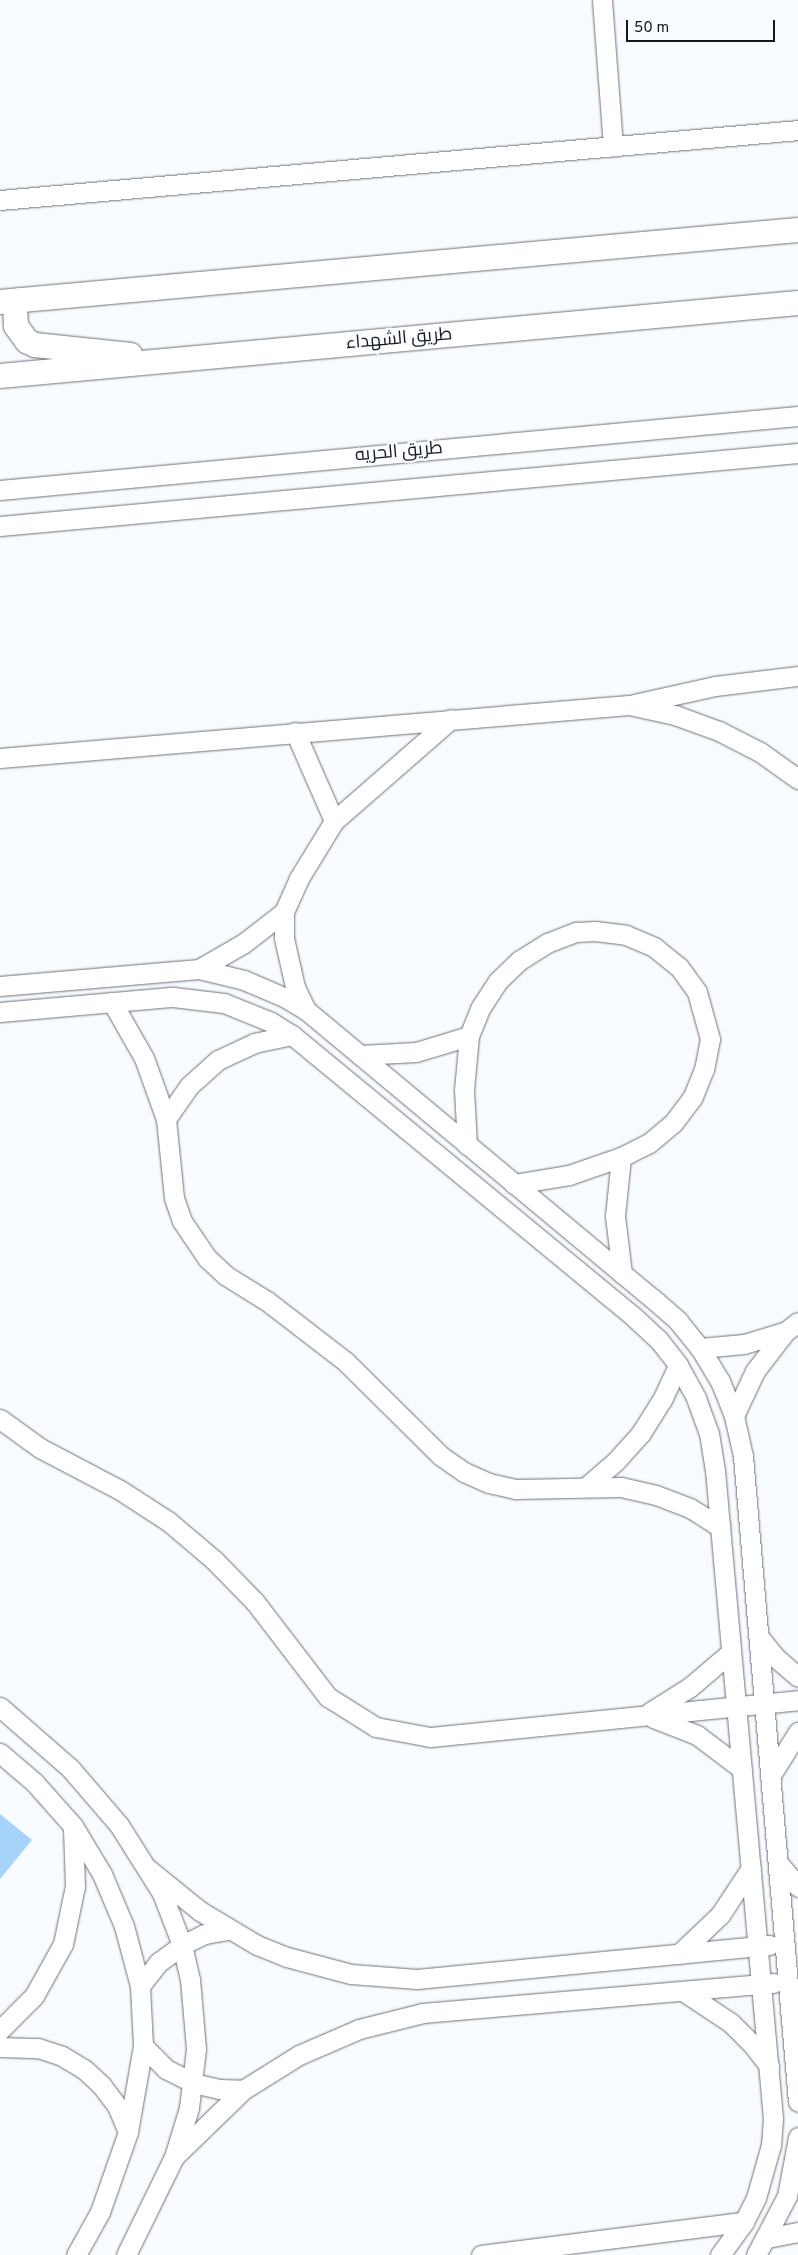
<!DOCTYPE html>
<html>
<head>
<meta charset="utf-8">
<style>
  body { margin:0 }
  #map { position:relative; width:798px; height:2255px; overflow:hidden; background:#f8fbff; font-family:Overpass,Cairo,sans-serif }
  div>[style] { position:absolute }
  .green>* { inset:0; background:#a7d3fb }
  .roads { filter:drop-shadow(0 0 1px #6d7175) drop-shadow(0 0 1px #6d7175) }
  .minor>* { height:19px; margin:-9.5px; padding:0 9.5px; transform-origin:9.5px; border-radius:9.5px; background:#fff }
  .major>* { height:24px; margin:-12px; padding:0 12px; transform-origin:12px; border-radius:12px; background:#fff }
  span { translate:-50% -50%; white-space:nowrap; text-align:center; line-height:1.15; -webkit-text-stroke:4.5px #f8fbff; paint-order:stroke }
  .street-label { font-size:18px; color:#16181a }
  .scale { position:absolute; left:626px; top:20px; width:149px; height:22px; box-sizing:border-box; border:2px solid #16181a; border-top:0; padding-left:6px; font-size:15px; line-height:18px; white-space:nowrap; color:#16181a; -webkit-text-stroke:4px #f8fbff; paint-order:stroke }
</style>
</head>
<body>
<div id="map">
  <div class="green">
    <div style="clip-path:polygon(0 1814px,32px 1840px,0 1879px)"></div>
  </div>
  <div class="roads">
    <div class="minor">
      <div style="left:602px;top:0;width:147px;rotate:85.7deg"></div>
      <div style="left:0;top:200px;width:801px;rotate:-5.01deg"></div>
      <div style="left:0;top:490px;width:801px;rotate:-5.3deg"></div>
      <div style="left:0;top:526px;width:801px;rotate:-5.23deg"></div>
      <div style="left:634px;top:704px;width:83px;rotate:-12.5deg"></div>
      <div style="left:715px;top:686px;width:84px;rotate:-6.9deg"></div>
      <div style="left:295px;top:732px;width:97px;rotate:66.3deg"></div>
      <div style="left:0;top:758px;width:631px;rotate:-4.82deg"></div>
      <div style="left:629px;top:705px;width:47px;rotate:12.3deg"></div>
      <div style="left:675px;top:715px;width:47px;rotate:20deg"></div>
      <div style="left:719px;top:731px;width:46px;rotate:27.1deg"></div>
      <div style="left:760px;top:752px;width:47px;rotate:35.4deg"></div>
      <div style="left:199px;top:969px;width:52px;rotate:-30deg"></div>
      <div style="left:244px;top:943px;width:51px;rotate:-37.8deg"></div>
      <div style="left:0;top:986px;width:200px;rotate:-4.9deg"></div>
      <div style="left:199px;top:969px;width:46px;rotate:13.7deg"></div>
      <div style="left:244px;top:980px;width:46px;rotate:23.2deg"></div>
      <div style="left:286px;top:998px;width:23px;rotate:31deg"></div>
      <div style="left:306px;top:1010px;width:450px;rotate:39.8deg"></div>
      <div style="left:652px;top:1298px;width:35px;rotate:41deg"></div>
      <div style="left:678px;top:1321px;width:35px;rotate:51deg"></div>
      <div style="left:700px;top:1348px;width:39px;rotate:59deg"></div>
      <div style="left:720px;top:1381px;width:38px;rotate:68deg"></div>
      <div style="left:734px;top:1416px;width:41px;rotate:77.3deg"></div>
      <div style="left:743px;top:1456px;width:648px;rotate:85.13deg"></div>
      <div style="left:112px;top:1002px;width:64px;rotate:60.3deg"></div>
      <div style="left:144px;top:1058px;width:65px;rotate:70.2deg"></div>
      <div style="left:166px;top:1119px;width:79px;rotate:84.2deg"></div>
      <div style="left:174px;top:1198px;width:24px;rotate:71deg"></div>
      <div style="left:182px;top:1221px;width:45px;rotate:56deg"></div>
      <div style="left:207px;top:1258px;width:25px;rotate:43deg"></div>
      <div style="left:225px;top:1275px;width:49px;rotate:31.8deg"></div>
      <div style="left:267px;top:1301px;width:98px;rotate:37.6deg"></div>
      <div style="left:345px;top:1361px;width:135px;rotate:44.7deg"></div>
      <div style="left:441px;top:1456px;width:28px;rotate:35deg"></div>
      <div style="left:464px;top:1472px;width:27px;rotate:24deg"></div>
      <div style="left:489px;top:1483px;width:28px;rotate:13deg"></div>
      <div style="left:516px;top:1489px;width:105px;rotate:-1.1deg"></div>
      <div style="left:621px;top:1487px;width:36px;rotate:13deg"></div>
      <div style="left:656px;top:1495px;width:36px;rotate:21deg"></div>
      <div style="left:690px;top:1508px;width:36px;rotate:32deg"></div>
      <div style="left:306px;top:1010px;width:25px;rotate:-116deg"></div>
      <div style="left:295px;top:987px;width:50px;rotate:-102.7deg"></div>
      <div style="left:284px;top:938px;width:26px;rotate:-90deg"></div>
      <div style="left:284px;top:912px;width:35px;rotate:-66deg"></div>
      <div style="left:298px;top:880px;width:69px;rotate:-58.6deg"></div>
      <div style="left:334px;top:821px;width:155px;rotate:-41.1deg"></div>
      <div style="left:0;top:1012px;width:174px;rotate:-5deg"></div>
      <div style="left:173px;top:997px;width:51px;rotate:6.7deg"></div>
      <div style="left:224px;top:1003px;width:51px;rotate:22deg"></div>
      <div style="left:271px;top:1022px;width:25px;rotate:32deg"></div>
      <div style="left:292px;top:1035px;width:443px;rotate:39.5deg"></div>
      <div style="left:634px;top:1317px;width:33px;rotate:43deg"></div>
      <div style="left:658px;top:1339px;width:33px;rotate:52deg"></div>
      <div style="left:678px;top:1365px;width:38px;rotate:61deg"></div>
      <div style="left:696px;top:1398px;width:37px;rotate:70deg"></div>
      <div style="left:709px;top:1433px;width:37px;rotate:81deg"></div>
      <div style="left:715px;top:1470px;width:651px;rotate:84.89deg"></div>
      <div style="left:773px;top:2118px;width:27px;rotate:94deg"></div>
      <div style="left:771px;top:2145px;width:55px;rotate:105.8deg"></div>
      <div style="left:756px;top:2198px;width:27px;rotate:117deg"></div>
      <div style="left:744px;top:2222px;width:41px;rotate:126deg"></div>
      <div style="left:360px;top:1055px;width:56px;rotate:-3.1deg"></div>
      <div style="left:416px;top:1052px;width:55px;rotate:-16.8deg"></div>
      <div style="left:166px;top:1119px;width:40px;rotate:-55.1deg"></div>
      <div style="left:189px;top:1086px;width:39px;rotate:-42deg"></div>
      <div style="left:218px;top:1060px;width:40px;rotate:-25deg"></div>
      <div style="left:254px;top:1043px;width:39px;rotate:-12deg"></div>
      <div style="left:467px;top:1145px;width:55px;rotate:-93.1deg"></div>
      <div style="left:464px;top:1090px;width:54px;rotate:-84.7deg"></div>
      <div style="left:469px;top:1036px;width:31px;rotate:-68deg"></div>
      <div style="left:481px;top:1007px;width:31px;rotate:-57deg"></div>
      <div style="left:498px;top:981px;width:30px;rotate:-44deg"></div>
      <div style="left:520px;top:960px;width:32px;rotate:-32deg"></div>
      <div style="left:547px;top:943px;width:31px;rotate:-21deg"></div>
      <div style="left:576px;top:932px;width:19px;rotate:-3deg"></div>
      <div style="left:595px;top:931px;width:31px;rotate:7deg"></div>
      <div style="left:626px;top:935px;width:30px;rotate:23deg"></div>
      <div style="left:654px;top:947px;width:32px;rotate:39deg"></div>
      <div style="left:679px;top:967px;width:31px;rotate:54deg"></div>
      <div style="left:697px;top:992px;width:49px;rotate:74.5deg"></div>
      <div style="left:710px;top:1039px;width:31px;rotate:101deg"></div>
      <div style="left:704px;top:1069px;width:31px;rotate:112deg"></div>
      <div style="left:692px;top:1098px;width:31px;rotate:127deg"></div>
      <div style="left:673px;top:1123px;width:31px;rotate:140deg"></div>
      <div style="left:649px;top:1143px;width:31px;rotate:153deg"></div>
      <div style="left:621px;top:1157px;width:55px;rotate:160.9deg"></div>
      <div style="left:569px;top:1175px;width:56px;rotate:170.7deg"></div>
      <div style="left:621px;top:1157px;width:59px;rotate:95.8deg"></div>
      <div style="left:615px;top:1216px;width:58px;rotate:83.1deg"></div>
      <div style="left:700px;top:1348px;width:44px;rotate:-5.2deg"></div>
      <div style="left:744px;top:1344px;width:42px;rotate:-16.7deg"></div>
      <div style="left:734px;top:1416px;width:50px;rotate:-65deg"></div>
      <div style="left:755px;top:1371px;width:49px;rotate:-52.4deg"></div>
      <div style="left:785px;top:1332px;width:16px;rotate:-38deg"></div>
      <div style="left:0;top:1419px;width:49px;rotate:35.9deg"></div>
      <div style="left:40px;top:1448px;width:90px;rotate:27.7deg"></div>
      <div style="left:120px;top:1490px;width:57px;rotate:32.9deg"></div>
      <div style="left:168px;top:1521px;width:60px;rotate:40.3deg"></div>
      <div style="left:214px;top:1560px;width:59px;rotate:45.7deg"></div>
      <div style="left:255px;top:1602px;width:120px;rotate:52.5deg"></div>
      <div style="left:328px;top:1697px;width:57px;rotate:32deg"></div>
      <div style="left:376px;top:1727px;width:55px;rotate:10.5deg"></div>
      <div style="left:430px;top:1737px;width:370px;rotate:-5.7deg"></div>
      <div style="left:586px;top:1487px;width:38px;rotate:-41deg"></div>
      <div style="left:615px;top:1462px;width:39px;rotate:-48deg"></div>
      <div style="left:641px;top:1433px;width:39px;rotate:-58deg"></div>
      <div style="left:662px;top:1400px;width:38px;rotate:-65deg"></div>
      <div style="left:759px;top:1637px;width:26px;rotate:51deg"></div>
      <div style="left:775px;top:1657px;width:30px;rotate:41deg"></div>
      <div style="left:0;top:1707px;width:93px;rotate:41.1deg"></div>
      <div style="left:70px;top:1768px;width:75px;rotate:49.3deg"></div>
      <div style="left:119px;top:1825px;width:80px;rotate:57.7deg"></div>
      <div style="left:162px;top:1893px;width:56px;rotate:69deg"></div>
      <div style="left:182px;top:1945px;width:35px;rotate:77deg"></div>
      <div style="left:190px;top:1979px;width:70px;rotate:85.1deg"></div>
      <div style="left:196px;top:2049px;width:59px;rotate:96.8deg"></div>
      <div style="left:189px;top:2108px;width:51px;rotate:107deg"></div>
      <div style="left:174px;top:2157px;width:109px;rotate:116.1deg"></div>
      <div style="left:650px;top:1712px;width:47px;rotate:-32deg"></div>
      <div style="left:690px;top:1687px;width:54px;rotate:-40.5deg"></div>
      <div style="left:653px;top:1718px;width:47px;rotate:21.1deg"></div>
      <div style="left:697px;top:1735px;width:56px;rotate:37.1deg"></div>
      <div style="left:0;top:1753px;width:45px;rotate:40.5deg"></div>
      <div style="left:34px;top:1782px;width:59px;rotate:48.4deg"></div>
      <div style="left:73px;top:1826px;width:56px;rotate:58.9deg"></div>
      <div style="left:102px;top:1874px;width:56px;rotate:67.1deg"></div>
      <div style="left:124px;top:1926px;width:62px;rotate:75.1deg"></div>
      <div style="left:140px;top:1986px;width:60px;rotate:87.1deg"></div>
      <div style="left:143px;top:2046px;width:87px;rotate:99.9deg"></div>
      <div style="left:128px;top:2132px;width:85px;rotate:109.3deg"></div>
      <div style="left:100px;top:2212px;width:49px;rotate:119.2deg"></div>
      <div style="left:771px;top:1775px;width:51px;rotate:-57.9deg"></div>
      <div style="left:779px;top:1864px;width:30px;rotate:50deg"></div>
      <div style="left:148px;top:1869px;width:67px;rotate:38.9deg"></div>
      <div style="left:200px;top:1911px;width:66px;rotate:30.8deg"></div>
      <div style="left:257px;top:1945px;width:32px;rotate:22deg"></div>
      <div style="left:287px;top:1957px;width:66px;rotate:14.9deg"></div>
      <div style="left:351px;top:1974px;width:66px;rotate:4.3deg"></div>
      <div style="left:417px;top:1979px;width:354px;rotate:-5.5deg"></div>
      <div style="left:679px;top:1954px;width:57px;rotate:-43.6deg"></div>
      <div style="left:720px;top:1915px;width:56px;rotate:-56.6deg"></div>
      <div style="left:140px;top:1986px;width:31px;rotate:-52deg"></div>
      <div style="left:159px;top:1962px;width:29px;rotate:-36deg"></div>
      <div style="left:182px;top:1945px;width:25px;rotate:-26deg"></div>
      <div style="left:205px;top:1934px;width:23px;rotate:-10deg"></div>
      <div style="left:683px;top:1991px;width:58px;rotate:33.7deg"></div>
      <div style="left:731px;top:2023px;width:30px;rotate:45deg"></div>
      <div style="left:752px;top:2044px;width:28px;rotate:52deg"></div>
      <div style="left:0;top:2030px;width:48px;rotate:-45deg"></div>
      <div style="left:34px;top:1996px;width:60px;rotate:-60.9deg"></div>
      <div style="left:63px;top:1944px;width:59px;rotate:-78.3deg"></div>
      <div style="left:75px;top:1886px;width:56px;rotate:-92deg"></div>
      <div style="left:143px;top:2046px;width:33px;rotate:45deg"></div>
      <div style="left:166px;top:2069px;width:30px;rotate:27deg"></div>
      <div style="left:193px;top:2083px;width:27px;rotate:13deg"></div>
      <div style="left:219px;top:2089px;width:24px;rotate:2deg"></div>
      <div style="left:0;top:2047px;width:38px;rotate:2deg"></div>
      <div style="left:38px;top:2048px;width:25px;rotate:18deg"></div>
      <div style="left:62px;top:2056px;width:26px;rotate:31deg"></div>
      <div style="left:84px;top:2069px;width:25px;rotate:43deg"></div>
      <div style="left:102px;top:2086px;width:25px;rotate:53deg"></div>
      <div style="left:117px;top:2106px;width:28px;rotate:67deg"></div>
      <div style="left:174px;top:2157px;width:96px;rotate:-44.2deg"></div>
      <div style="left:243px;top:2090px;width:66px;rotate:-32deg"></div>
      <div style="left:299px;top:2055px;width:65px;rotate:-23.4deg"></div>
      <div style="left:359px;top:2029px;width:66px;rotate:-14deg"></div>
      <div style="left:423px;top:2013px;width:352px;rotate:-4.9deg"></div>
      <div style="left:767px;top:2238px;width:32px;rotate:-11deg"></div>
      <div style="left:481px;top:2255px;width:265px;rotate:-7.2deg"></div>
      <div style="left:756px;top:2255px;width:67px;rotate:-62.3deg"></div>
      <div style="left:787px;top:2196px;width:60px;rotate:-79.4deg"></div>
    </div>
    <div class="major">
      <div style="left:20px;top:300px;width:9px;rotate:126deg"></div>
      <div style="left:15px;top:307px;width:19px;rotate:87deg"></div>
      <div style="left:16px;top:326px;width:19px;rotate:54deg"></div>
      <div style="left:27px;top:341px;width:9px;rotate:27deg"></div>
      <div style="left:35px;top:345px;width:96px;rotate:6deg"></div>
      <div style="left:0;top:302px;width:801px;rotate:-5.16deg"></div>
      <div style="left:0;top:376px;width:801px;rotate:-5.23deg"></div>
    </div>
  </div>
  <div class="street-label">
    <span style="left:399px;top:340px;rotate:-5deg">طريق الشهداء</span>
    <span style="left:399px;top:453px;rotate:-5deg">طريق الحريه</span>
  </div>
  <div class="scale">50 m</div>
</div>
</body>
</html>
